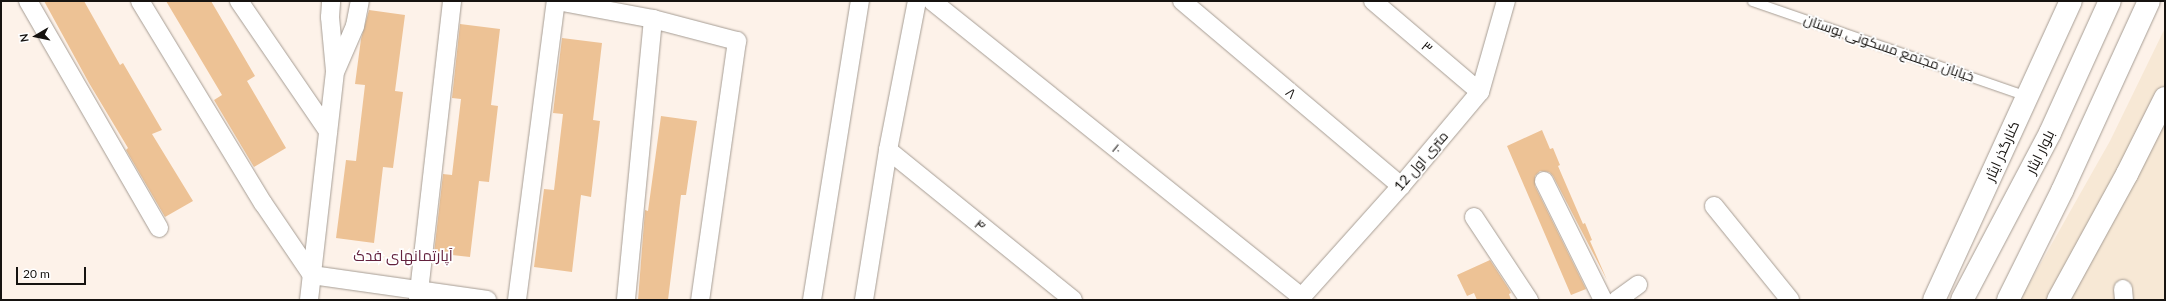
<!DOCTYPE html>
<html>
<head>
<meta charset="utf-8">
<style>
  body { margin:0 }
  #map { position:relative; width:2166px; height:301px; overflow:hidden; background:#fdf2e9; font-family:Lato,Cairo,sans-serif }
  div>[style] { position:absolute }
  .commercial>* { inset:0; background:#f7e8d5 }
  .building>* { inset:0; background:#edc295 }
  .roads { filter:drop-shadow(0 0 1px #a69d94) drop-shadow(0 0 1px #a69d94) }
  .lane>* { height:9px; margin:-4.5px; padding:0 4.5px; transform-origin:4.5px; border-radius:4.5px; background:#fff }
  .street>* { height:18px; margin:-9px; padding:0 9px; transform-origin:9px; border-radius:9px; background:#fff }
  .secondary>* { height:22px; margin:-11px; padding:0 11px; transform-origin:11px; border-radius:11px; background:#fff }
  span { translate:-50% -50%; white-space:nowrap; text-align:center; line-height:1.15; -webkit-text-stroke:3.5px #fff; paint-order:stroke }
  .street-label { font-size:14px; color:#161310 }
  .neighbourhood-label { font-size:15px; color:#63213d }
  .frame { position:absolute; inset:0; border:2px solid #161310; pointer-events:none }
  .north { position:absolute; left:16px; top:16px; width:40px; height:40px; -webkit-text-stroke:3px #fff; paint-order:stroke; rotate:261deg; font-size:11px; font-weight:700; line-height:16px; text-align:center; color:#161310 }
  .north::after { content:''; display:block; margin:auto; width:14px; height:18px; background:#161310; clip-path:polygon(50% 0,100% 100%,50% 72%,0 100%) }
  .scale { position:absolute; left:16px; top:267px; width:70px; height:18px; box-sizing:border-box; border:2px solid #161310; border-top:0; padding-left:5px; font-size:12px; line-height:14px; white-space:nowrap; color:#161310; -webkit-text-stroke:3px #fff; paint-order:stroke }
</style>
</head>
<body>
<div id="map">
  <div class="commercial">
    <div style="clip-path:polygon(2165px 28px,2165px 300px,2020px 300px,2110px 141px)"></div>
  </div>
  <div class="building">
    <div style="clip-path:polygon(44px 1px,84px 1px,120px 65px,123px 63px,162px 130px,152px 134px,193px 201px,165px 217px,126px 150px,128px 148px,89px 83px)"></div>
    <div style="clip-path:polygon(166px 1px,211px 1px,255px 76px,247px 81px,286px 148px,254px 167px,214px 100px,222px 95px)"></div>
    <div style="clip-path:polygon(369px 10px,405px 15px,395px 91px,403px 92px,393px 168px,383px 167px,374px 243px,336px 238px,346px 160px,356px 161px,365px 85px,355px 84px,361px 39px)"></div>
    <div style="clip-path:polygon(460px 24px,500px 29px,491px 105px,498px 106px,489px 182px,479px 181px,470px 257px,434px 253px,443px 174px,452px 175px,461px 99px,452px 98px)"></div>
    <div style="clip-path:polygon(562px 38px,602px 43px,593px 120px,600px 121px,591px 197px,581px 195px,572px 272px,534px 267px,544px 189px,554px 190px,563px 114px,553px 113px)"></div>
    <div style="clip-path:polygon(661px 116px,697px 121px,686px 195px,681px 195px,668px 300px,638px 300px,645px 210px,648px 211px)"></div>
    <div style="clip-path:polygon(1542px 130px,1550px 149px,1553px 148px,1560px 165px,1558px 166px,1583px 224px,1585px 223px,1592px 240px,1590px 241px,1607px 280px,1553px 176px,1549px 172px,1540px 171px,1535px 176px,1535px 186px,1586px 289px,1571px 295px,1507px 146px)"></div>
    <div style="clip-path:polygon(1490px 260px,1509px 289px,1511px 293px,1509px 294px,1511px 300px,1477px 300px,1474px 293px,1467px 296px,1457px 275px)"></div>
  </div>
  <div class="roads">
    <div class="lane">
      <div style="left:1752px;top:1px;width:290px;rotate:19.1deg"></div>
    </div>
    <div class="street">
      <div style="left:28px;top:1px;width:262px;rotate:60deg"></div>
      <div style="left:140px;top:1px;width:237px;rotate:58.7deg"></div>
      <div style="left:263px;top:203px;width:87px;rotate:55.8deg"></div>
      <div style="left:312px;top:275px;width:177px;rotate:8.1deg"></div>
      <div style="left:239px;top:1px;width:158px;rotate:55.6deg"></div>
      <div style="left:557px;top:1px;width:98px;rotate:10.6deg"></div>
      <div style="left:653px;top:19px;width:282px;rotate:95.5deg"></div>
      <div style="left:932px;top:1px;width:473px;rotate:38.7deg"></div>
      <div style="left:1182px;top:1px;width:287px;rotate:40.2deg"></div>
      <div style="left:1373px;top:1px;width:140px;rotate:40.4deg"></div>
      <div style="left:653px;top:19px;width:87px;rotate:14.7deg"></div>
      <div style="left:737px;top:41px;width:262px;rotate:98.1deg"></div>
      <div style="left:336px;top:70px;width:48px;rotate:-66.6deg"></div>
      <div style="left:355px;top:26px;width:25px;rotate:-79deg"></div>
      <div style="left:888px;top:150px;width:238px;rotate:39deg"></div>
      <div style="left:1544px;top:181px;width:133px;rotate:63.6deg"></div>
      <div style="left:1714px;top:206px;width:121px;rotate:51deg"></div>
      <div style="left:1474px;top:217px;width:100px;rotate:56.5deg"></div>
      <div style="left:2123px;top:289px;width:11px;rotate:85deg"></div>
      <div style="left:309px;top:300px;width:230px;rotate:-83.5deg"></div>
      <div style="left:335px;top:71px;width:54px;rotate:-95.3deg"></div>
      <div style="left:330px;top:17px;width:16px;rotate:-86deg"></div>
      <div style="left:418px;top:300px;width:301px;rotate:-83.5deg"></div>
      <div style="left:517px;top:300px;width:302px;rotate:-82.6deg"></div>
      <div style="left:812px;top:300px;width:303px;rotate:-80.9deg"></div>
      <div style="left:864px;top:300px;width:152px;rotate:-80.9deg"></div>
      <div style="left:888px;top:150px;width:152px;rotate:-79deg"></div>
      <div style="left:1299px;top:300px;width:153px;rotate:-48.2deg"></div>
      <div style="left:1401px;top:186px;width:123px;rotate:-50deg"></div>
      <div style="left:1480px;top:92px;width:95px;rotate:-74.1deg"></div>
      <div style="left:1617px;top:300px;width:26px;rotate:-36deg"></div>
    </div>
    <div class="secondary">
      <div style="left:1934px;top:300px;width:329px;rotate:-65.4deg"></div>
      <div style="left:1962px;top:300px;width:189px;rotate:-62.2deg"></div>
      <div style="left:2050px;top:133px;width:145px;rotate:-65.6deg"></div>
      <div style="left:2008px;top:300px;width:122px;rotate:-63.6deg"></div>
      <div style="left:2062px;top:191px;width:209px;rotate:-65.4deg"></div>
      <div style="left:2058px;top:300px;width:144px;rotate:-61.3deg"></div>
      <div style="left:2127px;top:174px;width:85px;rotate:-63.4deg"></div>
    </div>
  </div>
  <div class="street-label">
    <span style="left:1427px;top:47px;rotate:40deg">۳</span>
    <span style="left:1889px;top:48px;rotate:19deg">خیابان مجتمع مسکونی بوستان</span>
    <span style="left:1291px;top:93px;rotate:40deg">۸</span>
    <span style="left:1117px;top:149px;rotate:39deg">۱۰</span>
    <span style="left:2002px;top:151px;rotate:-66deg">کنارگذر ایثار</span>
    <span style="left:2040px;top:152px;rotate:-64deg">بلوار ایثار</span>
    <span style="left:1421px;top:161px;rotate:-49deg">12 متری اول</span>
    <span style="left:980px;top:225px;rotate:39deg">۴</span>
  </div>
  <div class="neighbourhood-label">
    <span style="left:403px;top:256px">آپارتمانهای فدک</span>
  </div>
  <div class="frame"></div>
  <div class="north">N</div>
  <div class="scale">20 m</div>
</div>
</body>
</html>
